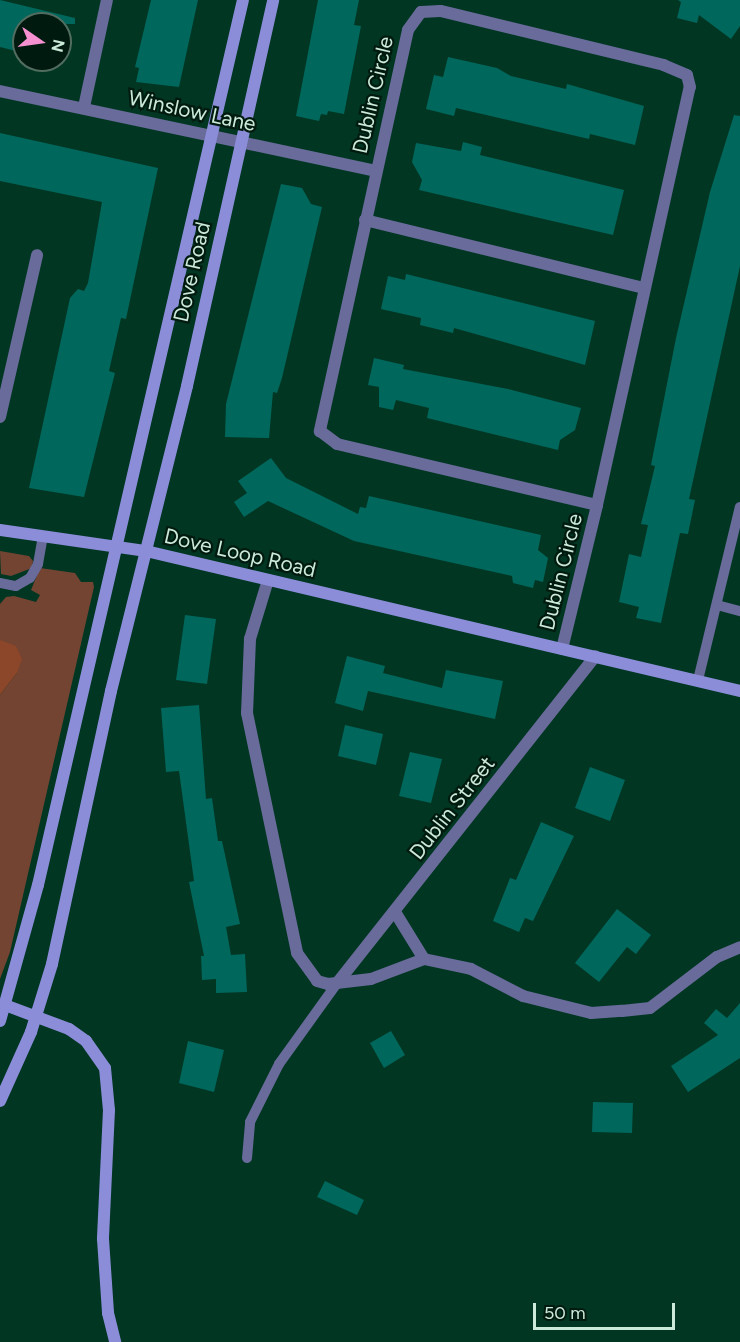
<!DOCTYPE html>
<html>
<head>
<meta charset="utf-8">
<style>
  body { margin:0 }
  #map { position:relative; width:740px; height:1342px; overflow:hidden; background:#003622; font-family:Figtree,sans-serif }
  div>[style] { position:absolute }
  .green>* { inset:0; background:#734431 }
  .forest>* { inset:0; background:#8c4629 }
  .building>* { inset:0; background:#00675c }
  .lane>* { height:10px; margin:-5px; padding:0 5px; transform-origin:5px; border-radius:5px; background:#696b9a }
  .street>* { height:12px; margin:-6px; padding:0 6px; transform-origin:6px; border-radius:6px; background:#696b9a }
  .secondary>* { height:12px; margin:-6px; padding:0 6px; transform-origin:6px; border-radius:6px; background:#8b8dd9 }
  span { translate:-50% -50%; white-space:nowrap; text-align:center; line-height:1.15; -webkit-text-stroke:4.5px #011a0f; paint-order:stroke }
  .street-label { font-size:21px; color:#cbead9 }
  .north { position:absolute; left:12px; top:12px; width:60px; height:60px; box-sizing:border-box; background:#011a0f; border:2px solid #526d60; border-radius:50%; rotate:103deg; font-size:16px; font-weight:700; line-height:24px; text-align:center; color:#cbead9 }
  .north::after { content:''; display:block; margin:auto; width:21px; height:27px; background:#f590d1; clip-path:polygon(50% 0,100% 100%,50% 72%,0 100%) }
  .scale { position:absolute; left:533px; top:1303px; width:142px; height:27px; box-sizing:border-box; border:3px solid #cbead9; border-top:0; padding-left:8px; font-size:18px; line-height:21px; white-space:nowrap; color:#cbead9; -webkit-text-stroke:4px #011a0f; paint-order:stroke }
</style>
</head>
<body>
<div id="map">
  <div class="green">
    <div style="clip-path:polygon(0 551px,29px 556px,33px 561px,32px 568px,11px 576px,1px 574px)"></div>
    <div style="clip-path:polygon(40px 568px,75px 573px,81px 582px,93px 582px,94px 587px,10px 952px,0 979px,0 695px,17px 673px,0 640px,0 604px,6px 597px,14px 596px,36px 602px,40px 595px,31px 590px)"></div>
  </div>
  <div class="forest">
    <div style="clip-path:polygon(0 640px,16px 646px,22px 659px,17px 673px,0 695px)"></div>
  </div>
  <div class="building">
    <div style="clip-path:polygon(0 0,75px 18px,75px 24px,22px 24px,16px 51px,0 47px)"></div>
    <div style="clip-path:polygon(151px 0,198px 0,179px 87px,136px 82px,139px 68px,135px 67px)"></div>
    <div style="clip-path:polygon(318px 0,359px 0,354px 25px,361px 26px,344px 114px,328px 111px,327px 115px,321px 114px,319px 121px,296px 116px)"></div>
    <div style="clip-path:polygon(678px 0,740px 0,740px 26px,731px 39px,699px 15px,697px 23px,677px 18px,681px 2px)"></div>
    <div style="clip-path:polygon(448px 57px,497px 68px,511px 76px,566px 89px,567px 84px,644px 106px,635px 145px,590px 134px,589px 139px,456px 108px,454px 116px,426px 109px,434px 75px,443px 77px)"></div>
    <div style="clip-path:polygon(734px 115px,740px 116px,740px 266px,689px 499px,695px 500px,688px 534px,680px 533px,661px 623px,636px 618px,639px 607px,619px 602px,629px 554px,641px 557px,648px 525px,641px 524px,655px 466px,651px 465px,676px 338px,710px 192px)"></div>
    <div style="clip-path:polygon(0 133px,158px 168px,126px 319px,121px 318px,109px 371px,115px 373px,84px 497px,29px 488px,70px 298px,78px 289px,84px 291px,88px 283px,102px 202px,0 181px)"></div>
    <div style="clip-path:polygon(463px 142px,482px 147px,480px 155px,624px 190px,613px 235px,419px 190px,422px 180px,412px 162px,416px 143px,461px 151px)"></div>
    <div style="clip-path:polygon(281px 184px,302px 188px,311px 204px,322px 207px,282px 378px,277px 393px,273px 392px,269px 438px,225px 437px,226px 404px)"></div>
    <div style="clip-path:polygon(406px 274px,595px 321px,585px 365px,454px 328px,453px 333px,420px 325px,421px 318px,381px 309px,388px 276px,405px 280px)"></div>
    <div style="clip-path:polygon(374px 358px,404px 365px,403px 369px,508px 389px,581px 408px,575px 430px,560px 440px,558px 450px,427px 418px,429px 408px,396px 400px,393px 410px,379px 407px,379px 387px,368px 385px)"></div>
    <div style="clip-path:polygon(271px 458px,286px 478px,358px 514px,360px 507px,366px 508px,369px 496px,541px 535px,538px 550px,548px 558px,543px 582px,535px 580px,533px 588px,513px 583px,512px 576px,354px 541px,268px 501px,244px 517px,234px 502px,247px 493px,238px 481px)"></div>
    <div style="clip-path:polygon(185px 615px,216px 619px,207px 684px,176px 680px)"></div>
    <div style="clip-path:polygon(347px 656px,385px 666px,383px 673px,442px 688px,446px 670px,503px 681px,495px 719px,368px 691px,363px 711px,335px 703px)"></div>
    <div style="clip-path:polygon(199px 705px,206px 799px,212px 798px,218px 841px,222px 841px,240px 924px,226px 927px,231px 955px,245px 954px,247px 992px,216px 993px,216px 979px,202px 980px,201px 956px,204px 956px,189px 882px,194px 881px,179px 771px,166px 772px,161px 708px)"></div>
    <div style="clip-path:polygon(345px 725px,383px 734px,376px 765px,338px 756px)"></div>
    <div style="clip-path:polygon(410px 752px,442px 759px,431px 803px,399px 796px)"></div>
    <div style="clip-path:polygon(590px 767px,625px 780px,610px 821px,575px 808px)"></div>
    <div style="clip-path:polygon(541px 822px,574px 836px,533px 921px,525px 918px,519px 932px,493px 921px,510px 878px,516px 880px)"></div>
    <div style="clip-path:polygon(617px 909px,651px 935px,636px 954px,627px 947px,599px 982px,575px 963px)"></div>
    <div style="clip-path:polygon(740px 1003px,740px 1058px,688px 1092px,671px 1066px,718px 1035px,704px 1023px,716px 1009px,727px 1018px)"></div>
    <div style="clip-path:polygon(391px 1031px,405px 1055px,384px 1068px,370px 1043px)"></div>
    <div style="clip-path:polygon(188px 1041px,224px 1050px,214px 1092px,179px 1083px)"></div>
    <div style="clip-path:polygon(593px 1102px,633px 1103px,632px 1133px,592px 1132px)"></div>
    <div style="clip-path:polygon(325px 1181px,364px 1200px,357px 1215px,317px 1197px)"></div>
  </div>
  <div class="lane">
    <div style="left:0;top:583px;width:16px;rotate:11deg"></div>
    <div style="left:16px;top:586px;width:16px;rotate:-30deg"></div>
    <div style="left:30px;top:578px;width:16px;rotate:-60deg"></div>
    <div style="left:38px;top:564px;width:28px;rotate:-80deg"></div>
    <div style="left:717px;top:605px;width:24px;rotate:15deg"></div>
    <div style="left:698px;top:680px;width:178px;rotate:-76.4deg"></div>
    <div style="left:247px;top:1158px;width:36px;rotate:-85deg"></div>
    <div style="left:250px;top:1122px;width:65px;rotate:-63.4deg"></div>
    <div style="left:279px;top:1064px;width:101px;rotate:-54.3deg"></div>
  </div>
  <div class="street">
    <div style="left:0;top:91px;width:384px;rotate:12deg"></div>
    <div style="left:84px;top:107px;width:109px;rotate:-77.9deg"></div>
    <div style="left:365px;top:220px;width:287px;rotate:13.7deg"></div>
    <div style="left:0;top:417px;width:166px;rotate:-77.1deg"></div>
    <div style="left:268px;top:580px;width:62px;rotate:107deg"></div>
    <div style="left:250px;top:639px;width:74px;rotate:92.3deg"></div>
    <div style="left:247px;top:713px;width:245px;rotate:78.2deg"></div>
    <div style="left:297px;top:953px;width:34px;rotate:54deg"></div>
    <div style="left:317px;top:981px;width:11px;rotate:15deg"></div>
    <div style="left:328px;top:984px;width:43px;rotate:-6.6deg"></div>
    <div style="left:371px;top:979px;width:57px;rotate:-20.7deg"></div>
    <div style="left:424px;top:959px;width:48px;rotate:12deg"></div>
    <div style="left:471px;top:969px;width:59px;rotate:27.4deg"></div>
    <div style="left:523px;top:996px;width:70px;rotate:14deg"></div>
    <div style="left:591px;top:1013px;width:31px;rotate:-4deg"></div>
    <div style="left:622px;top:1011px;width:28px;rotate:-6deg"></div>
    <div style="left:650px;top:1008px;width:84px;rotate:-37.3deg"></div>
    <div style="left:717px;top:957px;width:25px;rotate:-23deg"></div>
    <div style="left:562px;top:649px;width:148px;rotate:-76.3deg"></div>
    <div style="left:597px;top:505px;width:428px;rotate:-77.5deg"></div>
    <div style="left:690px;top:87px;width:12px;rotate:-104deg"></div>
    <div style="left:687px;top:75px;width:25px;rotate:-157deg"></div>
    <div style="left:664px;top:65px;width:230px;rotate:-166.4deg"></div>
    <div style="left:440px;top:11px;width:19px;rotate:177deg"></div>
    <div style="left:421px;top:12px;width:22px;rotate:126deg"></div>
    <div style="left:408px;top:30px;width:411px;rotate:102.4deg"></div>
    <div style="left:320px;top:431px;width:21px;rotate:37deg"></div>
    <div style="left:337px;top:444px;width:267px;rotate:13.2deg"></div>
    <div style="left:395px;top:912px;width:55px;rotate:58.3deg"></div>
    <div style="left:338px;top:982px;width:415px;rotate:-51.7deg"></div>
  </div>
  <div class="secondary">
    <div style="left:0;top:530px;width:148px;rotate:8.2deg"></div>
    <div style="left:146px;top:551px;width:610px;rotate:13.26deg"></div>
    <div style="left:5px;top:1005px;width:68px;rotate:20.6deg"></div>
    <div style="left:69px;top:1029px;width:21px;rotate:35deg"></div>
    <div style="left:86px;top:1041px;width:33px;rotate:55deg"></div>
    <div style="left:105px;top:1068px;width:42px;rotate:84.6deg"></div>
    <div style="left:109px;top:1110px;width:129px;rotate:92.7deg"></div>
    <div style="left:103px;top:1239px;width:74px;rotate:86.1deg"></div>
    <div style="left:108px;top:1313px;width:30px;rotate:76deg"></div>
    <div style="left:0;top:1021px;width:141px;rotate:-74.4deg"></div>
    <div style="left:38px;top:885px;width:908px;rotate:-76.96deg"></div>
    <div style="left:0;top:1101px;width:76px;rotate:-65.8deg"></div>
    <div style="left:31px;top:1032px;width:71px;rotate:-72.8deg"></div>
    <div style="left:52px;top:964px;width:279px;rotate:-77.8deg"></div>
    <div style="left:111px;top:691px;width:314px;rotate:-76deg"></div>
    <div style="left:187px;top:386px;width:395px;rotate:-77.4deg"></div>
  </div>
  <div class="street-label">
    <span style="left:373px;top:95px;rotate:-77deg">Dublin Circle</span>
    <span style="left:192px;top:111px;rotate:12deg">Winslow Lane</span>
    <span style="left:192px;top:272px;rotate:-77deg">Dove Road</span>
    <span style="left:240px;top:553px;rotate:13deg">Dove Loop Road</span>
    <span style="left:561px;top:572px;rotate:-76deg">Dublin Circle</span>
    <span style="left:452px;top:808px;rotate:-52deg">Dublin Street</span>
  </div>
  <div class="north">N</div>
  <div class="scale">50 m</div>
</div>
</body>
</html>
